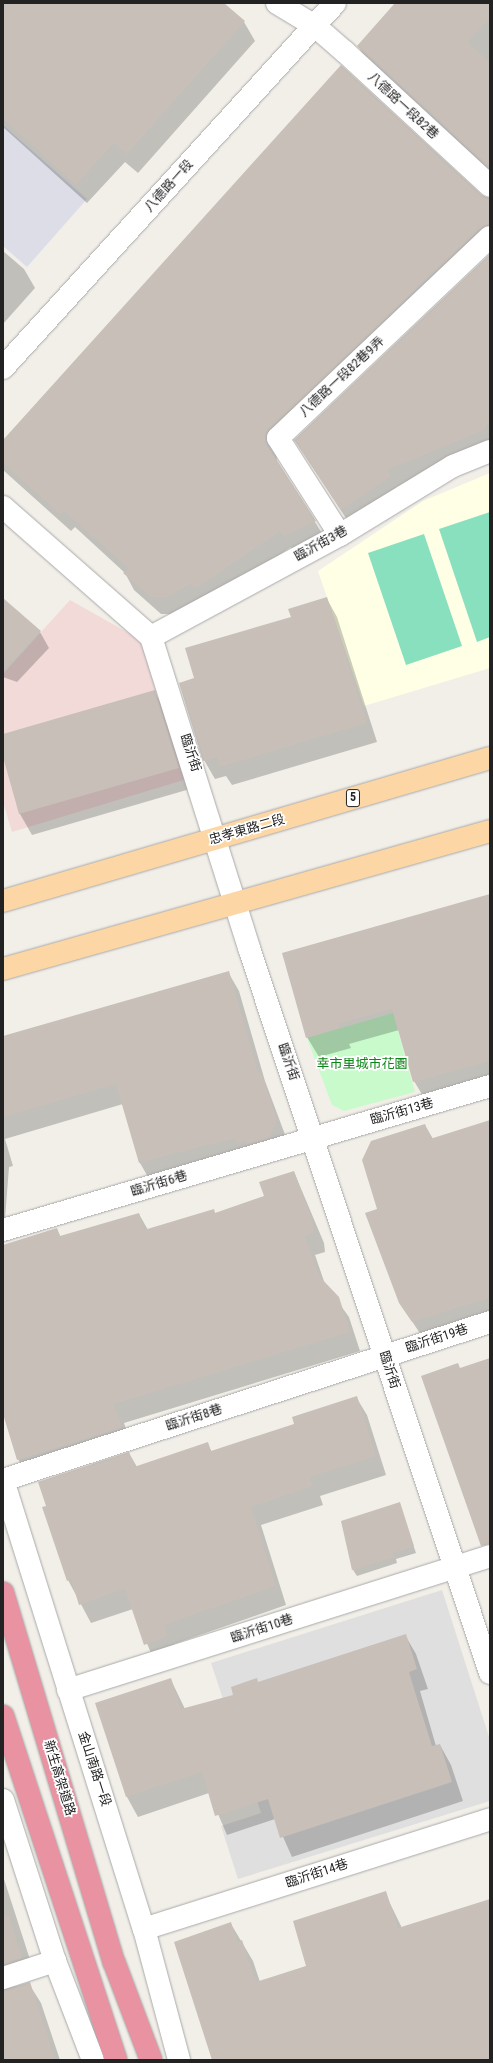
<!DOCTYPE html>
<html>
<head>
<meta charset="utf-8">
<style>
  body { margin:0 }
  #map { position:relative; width:493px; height:2063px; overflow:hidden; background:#f2efe9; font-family:"Roboto Condensed","Noto Sans TC",sans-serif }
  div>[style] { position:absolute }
  .residential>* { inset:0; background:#e0dfdf }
  .commercial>* { inset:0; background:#f2dad9 }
  .education>* { inset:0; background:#ffffe5 }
  .park>* { inset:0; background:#c8facc }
  .pitch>* { inset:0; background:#88e0be }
  .plaza>* { inset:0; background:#dddde8 }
  .shadow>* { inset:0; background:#0003 }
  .building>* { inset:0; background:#c7bfb8 }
  .roads { filter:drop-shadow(0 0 1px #a9a9a9) drop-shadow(0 0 1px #a9a9a9) }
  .minor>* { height:22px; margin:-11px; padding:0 11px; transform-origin:11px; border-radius:11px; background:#fff }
  .major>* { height:22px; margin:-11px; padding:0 11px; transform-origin:11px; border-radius:11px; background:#fcd6a4 }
  .highway>* { height:22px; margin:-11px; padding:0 11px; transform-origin:11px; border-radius:11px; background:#e892a2 }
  span { translate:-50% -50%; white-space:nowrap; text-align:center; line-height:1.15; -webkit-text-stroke:3.5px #fff; paint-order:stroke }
  .shield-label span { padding:1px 3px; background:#fff; border:1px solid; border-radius:3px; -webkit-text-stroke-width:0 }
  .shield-label { font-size:12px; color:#222; font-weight:700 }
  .street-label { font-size:13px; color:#222 }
  .park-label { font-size:13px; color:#0c8416 }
  .frame { position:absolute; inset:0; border:4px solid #222; pointer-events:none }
</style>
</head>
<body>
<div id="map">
  <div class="residential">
    <div style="clip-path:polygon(442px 1590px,490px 1740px,490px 1801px,238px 1879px,221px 1826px,261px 1813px,211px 1663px)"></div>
  </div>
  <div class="commercial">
    <div style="clip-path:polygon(70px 600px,150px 645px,190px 778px,12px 832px,3px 802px,3px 674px)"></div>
  </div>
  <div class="education">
    <div style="clip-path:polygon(490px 473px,490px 668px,364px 706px,318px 571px,423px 501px)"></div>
  </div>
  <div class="park">
    <div style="clip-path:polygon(393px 1013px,415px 1092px,344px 1111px,332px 1105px,307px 1038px)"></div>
  </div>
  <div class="pitch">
    <div style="clip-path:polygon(490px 512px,490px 637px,477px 642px,439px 529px)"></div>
    <div style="clip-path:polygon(424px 534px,462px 646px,406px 665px,368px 553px)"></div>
  </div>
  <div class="plaza">
    <div style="clip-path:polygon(3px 125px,87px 199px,27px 267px,3px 246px)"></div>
  </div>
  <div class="shadow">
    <div style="clip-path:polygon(3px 3px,223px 3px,244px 22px,255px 41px,138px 173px,125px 162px,87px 203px,3px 127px)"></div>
    <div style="clip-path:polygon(398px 3px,490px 3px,490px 176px,368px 64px,359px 47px)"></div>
    <div style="clip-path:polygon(481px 196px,490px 198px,490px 248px,276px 451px,277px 461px,325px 538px,294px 553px,291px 547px,205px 605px,178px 614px,161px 614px,134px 590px,125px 573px,75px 527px,71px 531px,3px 470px,3px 441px)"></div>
    <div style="clip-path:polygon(3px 251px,24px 269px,35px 288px,3px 324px)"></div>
    <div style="clip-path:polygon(490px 256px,490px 449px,396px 487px,400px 494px,351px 526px,295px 440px)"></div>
    <div style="clip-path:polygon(3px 599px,40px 632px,49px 648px,17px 682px,3px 677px)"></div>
    <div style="clip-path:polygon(327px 599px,337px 617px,377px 742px,232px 785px,226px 776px,215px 779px,204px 760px,195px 679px)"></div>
    <div style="clip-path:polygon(154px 691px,166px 712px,190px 789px,32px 835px,20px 814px,3px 753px,3px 735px)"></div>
    <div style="clip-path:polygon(490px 895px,490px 1083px,426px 1101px,414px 1081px,399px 1030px,349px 1044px,351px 1048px,319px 1057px,307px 1037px)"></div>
    <div style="clip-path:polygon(228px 972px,239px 991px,265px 1081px,287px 1140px,151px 1182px,140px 1163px,123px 1104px,5px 1139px,13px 1166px,9px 1167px,3px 1245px,3px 1038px)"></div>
    <div style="clip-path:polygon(490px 1121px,490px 1322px,425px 1341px,400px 1303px,379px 1210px,425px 1125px,433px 1139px)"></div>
    <div style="clip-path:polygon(294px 1172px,324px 1243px,325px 1252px,315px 1255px,325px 1284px,349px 1317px,360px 1351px,124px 1423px,132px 1447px,29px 1478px,18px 1459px,3px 1411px,3px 1246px,56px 1229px,61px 1237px,139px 1214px,148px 1230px,213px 1210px,216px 1214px,265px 1196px)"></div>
    <div style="clip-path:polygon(356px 1397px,367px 1415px,386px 1475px,320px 1496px,323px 1505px,261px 1525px,286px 1605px,174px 1644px,178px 1655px,155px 1663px,133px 1609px,91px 1623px,68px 1580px,47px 1506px,129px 1453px,137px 1467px,207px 1444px,212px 1452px,296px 1425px)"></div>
    <div style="clip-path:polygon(399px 1503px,416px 1553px,396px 1559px,397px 1563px,357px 1576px,353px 1570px)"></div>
    <div style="clip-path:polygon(405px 1635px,416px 1654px,428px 1689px,420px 1691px,436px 1746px,440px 1745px,451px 1765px,463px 1801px,292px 1857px,275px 1819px,227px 1835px,209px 1793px,138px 1817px,127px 1797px,97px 1704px,171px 1680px,185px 1709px,234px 1696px,256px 1679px,258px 1683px)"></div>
    <div style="clip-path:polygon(3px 1876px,35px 1975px,12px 1987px,29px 1984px,41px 2003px,60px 2060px,3px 2060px)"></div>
    <div style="clip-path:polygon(385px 1893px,402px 1928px,490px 1900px,490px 2060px,213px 2060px,231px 1924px,253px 1961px,260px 1982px,307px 1966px)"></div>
  </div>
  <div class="building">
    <div style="clip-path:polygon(3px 3px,224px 3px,245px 21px,127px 154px,114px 143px,76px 185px,3px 119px)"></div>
    <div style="clip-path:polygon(395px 3px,490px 3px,490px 18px,467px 42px,490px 62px,490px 169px,357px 46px)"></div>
    <div style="clip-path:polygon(341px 65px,482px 195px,490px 198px,490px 225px,481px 228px,266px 433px,267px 445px,316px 521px,284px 536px,280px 531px,195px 589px,191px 583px,168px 597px,151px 597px,123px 573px,129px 569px,64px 511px,61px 515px,3px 463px,3px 440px)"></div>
    <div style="clip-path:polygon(490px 254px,490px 420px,484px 430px,387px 470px,391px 476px,341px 510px,294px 440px)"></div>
    <div style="clip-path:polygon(327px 597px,367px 723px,220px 767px,217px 757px,203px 761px,179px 683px,194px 678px,185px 648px,291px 617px,288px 609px)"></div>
    <div style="clip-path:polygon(3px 598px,41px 631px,3px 671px)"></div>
    <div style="clip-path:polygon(155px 690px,179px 768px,19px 814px,3px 757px,3px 734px)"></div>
    <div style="clip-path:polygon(490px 894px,490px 1061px,413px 1082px,392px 1009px,338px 1024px,340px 1028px,306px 1038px,282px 953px)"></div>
    <div style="clip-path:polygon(229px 971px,258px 1073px,261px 1072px,277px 1120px,268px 1139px,247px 1145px,246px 1141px,236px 1144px,235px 1139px,207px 1145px,139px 1163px,116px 1084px,3px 1117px,3px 1036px)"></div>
    <div style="clip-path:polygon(490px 1120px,490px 1298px,412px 1322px,399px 1303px,365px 1213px,377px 1209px,362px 1160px,371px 1141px,425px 1124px,430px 1139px)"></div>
    <div style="clip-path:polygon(294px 1171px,313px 1223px,314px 1233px,305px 1236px,319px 1276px,339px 1297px,350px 1332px,114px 1404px,122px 1428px,17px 1460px,3px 1414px,3px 1245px,57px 1228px,60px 1236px,139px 1213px,144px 1230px,214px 1209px,215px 1213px,264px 1196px,259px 1182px)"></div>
    <div style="clip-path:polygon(490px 1358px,490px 1544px,481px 1546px,421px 1376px,458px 1363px,460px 1368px)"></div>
    <div style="clip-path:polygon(357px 1396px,376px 1456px,310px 1477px,313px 1486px,251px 1507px,276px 1586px,164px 1625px,168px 1636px,144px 1645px,125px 1589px,79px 1605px,71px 1579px,67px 1581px,42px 1507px,46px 1506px,38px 1482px,129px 1452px,134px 1467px,208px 1442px,211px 1451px,294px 1424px,292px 1417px)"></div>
    <div style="clip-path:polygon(400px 1502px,414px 1546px,393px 1553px,395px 1557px,352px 1570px,341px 1521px)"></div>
    <div style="clip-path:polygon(406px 1634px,417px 1669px,409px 1672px,415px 1692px,432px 1746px,440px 1744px,452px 1782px,280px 1838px,268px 1799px,215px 1816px,202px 1772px,126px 1797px,95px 1703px,171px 1678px,181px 1709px,233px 1695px,231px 1687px,257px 1678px,258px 1682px)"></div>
    <div style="clip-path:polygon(386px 1891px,398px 1928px,490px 1899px,490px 2060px,212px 2060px,174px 1942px,231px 1922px,237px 1942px,242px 1940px,256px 1982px,306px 1966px,293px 1921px)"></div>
    <div style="clip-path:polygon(9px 1916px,22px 1959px,3px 1965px,3px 1917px)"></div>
    <div style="clip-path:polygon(30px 1982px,55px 2060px,3px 2060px,3px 1990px)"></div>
  </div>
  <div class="roads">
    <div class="minor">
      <div style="left:277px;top:3px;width:44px;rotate:31.2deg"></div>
      <div style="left:315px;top:26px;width:40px;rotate:41deg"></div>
      <div style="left:345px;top:52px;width:197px;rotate:42.7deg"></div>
      <div style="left:3px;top:368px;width:493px;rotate:-47.7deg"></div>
      <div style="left:3px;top:507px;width:197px;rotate:41.3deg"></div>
      <div style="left:151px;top:637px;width:326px;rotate:72.5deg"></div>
      <div style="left:249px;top:948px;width:764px;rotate:71.61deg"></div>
      <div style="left:340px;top:535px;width:115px;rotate:-122.6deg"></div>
      <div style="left:278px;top:438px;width:292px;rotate:-43.5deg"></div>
      <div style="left:151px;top:637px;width:215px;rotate:-28.4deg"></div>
      <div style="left:340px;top:535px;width:132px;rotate:-31.4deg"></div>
      <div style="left:453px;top:466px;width:40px;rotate:-22deg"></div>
      <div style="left:3px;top:1230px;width:508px;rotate:-16.47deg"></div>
      <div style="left:3px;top:1480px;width:471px;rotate:72.6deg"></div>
      <div style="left:144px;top:1929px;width:136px;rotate:75deg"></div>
      <div style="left:3px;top:1480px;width:512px;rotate:-17.97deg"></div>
      <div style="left:68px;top:1690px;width:443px;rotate:-17.6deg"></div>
      <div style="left:3px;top:1800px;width:169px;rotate:72.1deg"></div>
      <div style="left:55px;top:1961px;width:106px;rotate:69deg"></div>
      <div style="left:144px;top:1929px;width:363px;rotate:-17.6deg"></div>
      <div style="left:3px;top:1978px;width:55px;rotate:-18.1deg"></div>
    </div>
    <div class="major">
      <div style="left:3px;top:901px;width:508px;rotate:-16.36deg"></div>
      <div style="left:3px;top:969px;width:506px;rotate:-15.82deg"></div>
    </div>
    <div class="highway">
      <div style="left:3px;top:1593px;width:385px;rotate:73.3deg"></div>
      <div style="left:114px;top:1962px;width:105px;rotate:69.3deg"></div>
      <div style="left:3px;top:1716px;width:362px;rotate:71.8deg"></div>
    </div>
  </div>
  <div class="shield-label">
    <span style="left:353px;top:798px">5</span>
  </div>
  <div class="street-label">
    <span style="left:403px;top:106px;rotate:43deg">八德路一段82巷</span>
    <span style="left:169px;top:186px;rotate:-48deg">八德路一段</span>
    <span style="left:342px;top:377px;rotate:-43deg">八德路一段82巷9弄</span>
    <span style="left:321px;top:544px;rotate:-29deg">臨沂街3巷</span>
    <span style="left:190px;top:753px;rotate:72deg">臨沂街</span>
    <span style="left:247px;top:830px;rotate:-16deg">忠孝東路二段</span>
    <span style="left:288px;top:1062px;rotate:71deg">臨沂街</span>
    <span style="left:402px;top:1112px;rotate:-16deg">臨沂街13巷</span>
    <span style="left:159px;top:1184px;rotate:-17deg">臨沂街6巷</span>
    <span style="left:437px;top:1339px;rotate:-18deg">臨沂街19巷</span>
    <span style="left:389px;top:1370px;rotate:72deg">臨沂街</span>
    <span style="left:194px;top:1418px;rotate:-18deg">臨沂街8巷</span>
    <span style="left:262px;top:1629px;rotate:-18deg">臨沂街10巷</span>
    <span style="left:94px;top:1769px;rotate:72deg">金山南路一段</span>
    <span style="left:59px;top:1778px;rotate:73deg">新生高架道路</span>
    <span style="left:317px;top:1874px;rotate:-18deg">臨沂街14巷</span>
  </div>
  <div class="park-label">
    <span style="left:362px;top:1064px">幸市里城市花園</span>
  </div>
  <div class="frame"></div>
</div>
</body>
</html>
